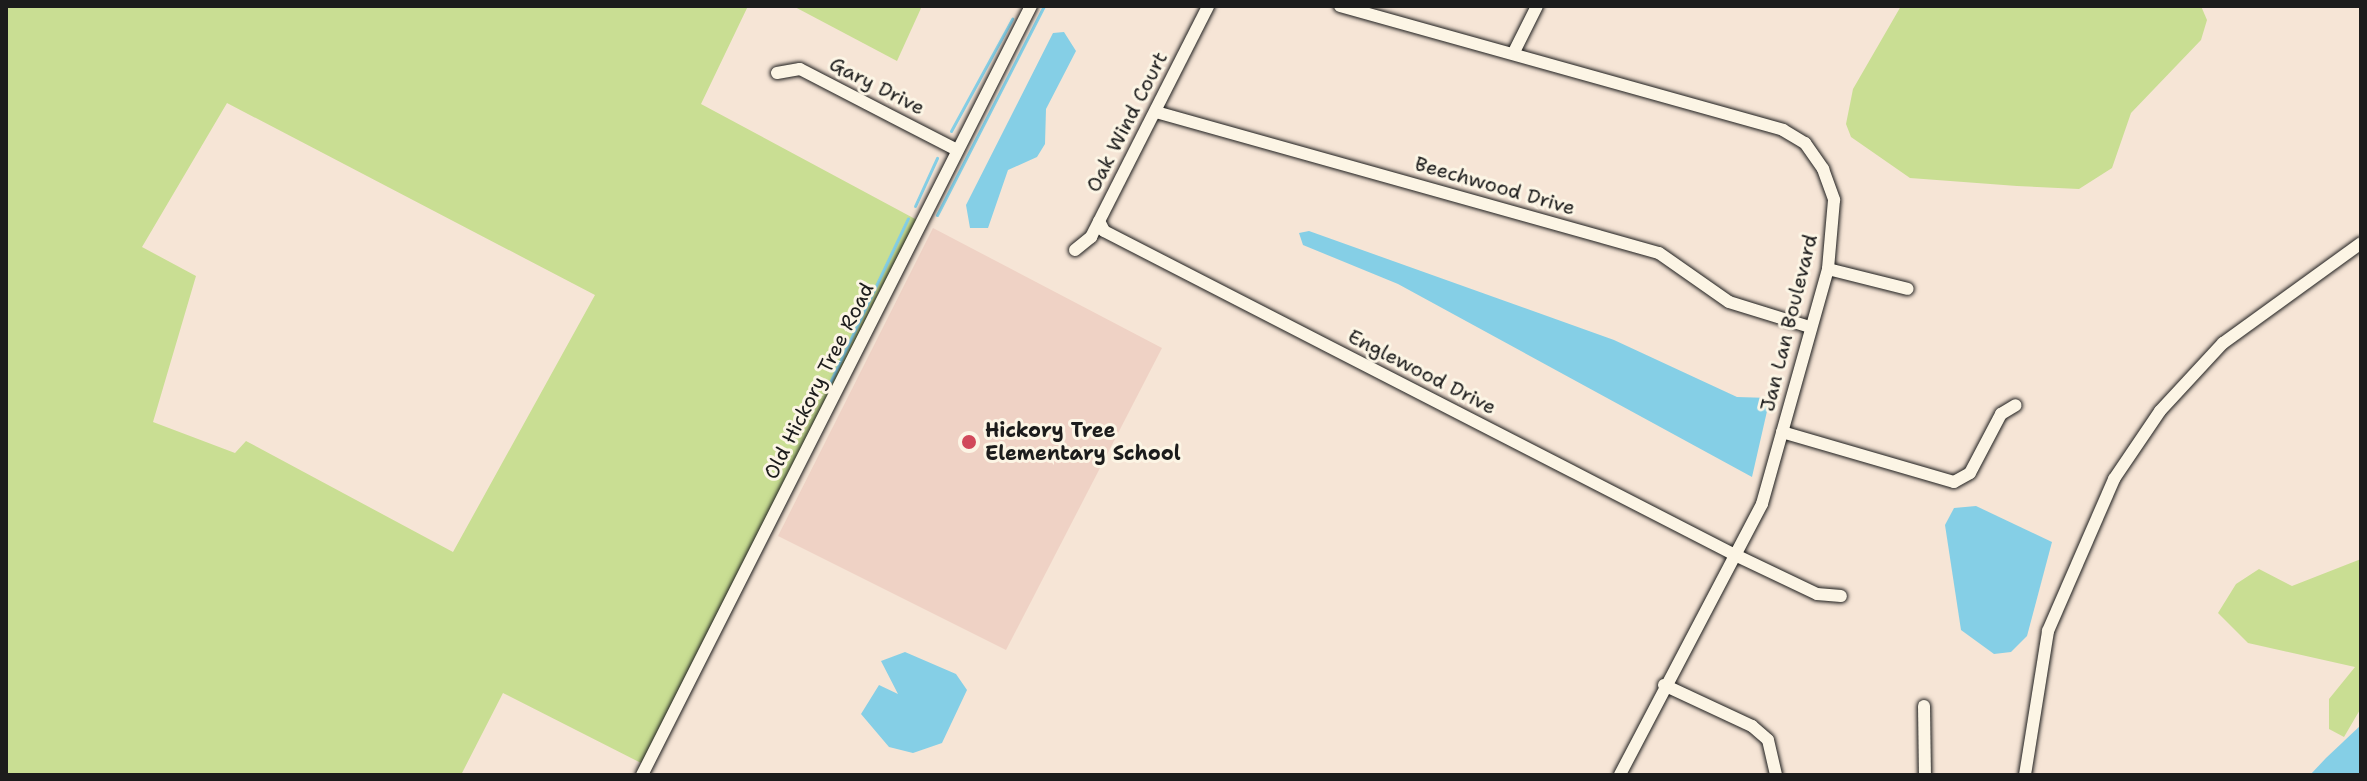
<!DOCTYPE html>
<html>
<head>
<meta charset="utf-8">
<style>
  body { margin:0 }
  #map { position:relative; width:2367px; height:781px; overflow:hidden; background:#f6e5d6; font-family:"Shantell Sans",sans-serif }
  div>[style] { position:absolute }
  .built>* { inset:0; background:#efd2c5 }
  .green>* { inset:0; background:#c9de93 }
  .water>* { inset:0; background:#85cfe6 }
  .stream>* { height:3px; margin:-1.5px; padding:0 1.5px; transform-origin:1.5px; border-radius:1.5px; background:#85cfe6 }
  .roads { filter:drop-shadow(0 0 2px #1c1c1c) drop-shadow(0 0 2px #1c1c1c) }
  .minor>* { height:12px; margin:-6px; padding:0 6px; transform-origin:6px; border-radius:6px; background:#fcf5e5 }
  .dots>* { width:22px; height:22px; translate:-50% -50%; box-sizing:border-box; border:4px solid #fcf5e5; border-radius:50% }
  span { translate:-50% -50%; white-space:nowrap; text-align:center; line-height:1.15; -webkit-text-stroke:6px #fcf5e5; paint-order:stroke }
  .street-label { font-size:20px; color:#1c1c1c }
  .poi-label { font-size:20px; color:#1c1c1c; font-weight:700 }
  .left { translate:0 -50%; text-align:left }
  .frame { position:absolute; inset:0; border:8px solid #1c1c1c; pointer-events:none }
</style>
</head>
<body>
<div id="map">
  <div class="built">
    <div style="clip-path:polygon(933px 228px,1162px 348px,1006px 650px,778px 536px)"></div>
  </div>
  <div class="green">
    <div style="clip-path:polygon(evenodd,6px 6px,748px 6px,701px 104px,917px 220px,643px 764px,503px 693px,461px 775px,6px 775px,6px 6px,227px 103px,595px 295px,453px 552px,246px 441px,235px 453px,153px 422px,196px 276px,142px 247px,227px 103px)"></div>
    <div style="clip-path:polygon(793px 6px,922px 6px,897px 61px)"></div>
    <div style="clip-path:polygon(1901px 6px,2201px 6px,2207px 20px,2201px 40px,2131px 113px,2112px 168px,2079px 189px,2017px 186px,1910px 178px,1851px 137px,1846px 124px,1853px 89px)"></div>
    <div style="clip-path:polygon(2361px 559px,2361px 708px,2344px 737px,2329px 729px,2329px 699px,2355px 667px,2248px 643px,2218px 613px,2236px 584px,2259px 569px,2292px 586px)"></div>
  </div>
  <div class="water">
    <div style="clip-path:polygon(1064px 32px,1076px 51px,1046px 109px,1045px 144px,1037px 157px,1008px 170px,988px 228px,970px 228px,966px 205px,1053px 33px)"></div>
    <div style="clip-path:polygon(1309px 231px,1614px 340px,1737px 397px,1770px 398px,1752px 477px,1398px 284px,1303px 245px,1299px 233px)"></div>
    <div style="clip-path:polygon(1976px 506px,2052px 542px,2027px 636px,2011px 652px,1994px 654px,1961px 630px,1945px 525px,1954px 508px)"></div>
    <div style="clip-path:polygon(905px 652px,956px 674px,967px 690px,942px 743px,913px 753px,889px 747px,861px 714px,879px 685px,898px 694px,881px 661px)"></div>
    <div style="clip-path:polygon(2361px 725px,2361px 775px,2310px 775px,2326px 758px)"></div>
  </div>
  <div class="stream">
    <div style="left:951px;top:131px;width:128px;rotate:-61.4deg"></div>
    <div style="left:915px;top:206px;width:53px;rotate:-65.4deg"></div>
    <div style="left:937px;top:215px;width:235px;rotate:-62.9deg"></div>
    <div style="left:826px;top:391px;width:191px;rotate:-64.6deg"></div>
  </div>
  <div class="roads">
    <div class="minor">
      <div style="left:1340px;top:6px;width:460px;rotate:15.6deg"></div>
      <div style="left:1783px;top:130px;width:26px;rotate:31deg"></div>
      <div style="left:1805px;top:143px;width:32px;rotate:55deg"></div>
      <div style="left:1823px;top:169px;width:33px;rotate:70deg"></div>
      <div style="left:1834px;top:200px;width:69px;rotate:95deg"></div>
      <div style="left:1828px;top:269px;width:244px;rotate:105.7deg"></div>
      <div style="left:1762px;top:504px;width:306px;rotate:117.7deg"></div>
      <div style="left:1514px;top:52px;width:51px;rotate:-63.4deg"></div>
      <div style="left:777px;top:73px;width:23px;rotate:-10deg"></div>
      <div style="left:800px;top:69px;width:177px;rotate:27.3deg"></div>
      <div style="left:1156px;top:112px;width:522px;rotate:15.66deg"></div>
      <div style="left:1659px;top:253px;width:85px;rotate:35deg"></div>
      <div style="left:1729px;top:302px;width:85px;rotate:17.2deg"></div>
      <div style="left:1099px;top:221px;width:11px;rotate:63deg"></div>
      <div style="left:1104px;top:231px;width:705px;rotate:27.18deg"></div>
      <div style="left:1731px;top:553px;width:95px;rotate:25.5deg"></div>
      <div style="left:1817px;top:594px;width:24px;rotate:5deg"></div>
      <div style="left:1075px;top:250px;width:21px;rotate:-39deg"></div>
      <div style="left:1091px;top:237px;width:259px;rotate:-63.1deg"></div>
      <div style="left:1828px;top:269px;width:82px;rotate:14deg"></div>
      <div style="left:1782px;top:432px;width:179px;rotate:16.2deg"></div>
      <div style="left:1954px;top:482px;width:18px;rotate:-29deg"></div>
      <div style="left:1970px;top:473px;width:67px;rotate:-62.3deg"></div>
      <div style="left:2001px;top:414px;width:17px;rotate:-31deg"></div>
      <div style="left:1664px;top:685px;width:97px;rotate:25deg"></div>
      <div style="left:1752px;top:726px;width:21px;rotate:41deg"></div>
      <div style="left:1768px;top:740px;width:36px;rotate:77deg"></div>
      <div style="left:1924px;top:706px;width:69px;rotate:89.2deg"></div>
      <div style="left:642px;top:775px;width:862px;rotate:-63.17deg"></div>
      <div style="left:2025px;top:775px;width:146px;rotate:-80.9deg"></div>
      <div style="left:2048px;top:631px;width:166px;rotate:-66.5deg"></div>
      <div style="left:2114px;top:479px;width:82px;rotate:-55.9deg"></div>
      <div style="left:2160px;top:411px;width:93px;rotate:-47.2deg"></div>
      <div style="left:2223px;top:343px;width:170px;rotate:-35.9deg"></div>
    </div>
  </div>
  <div class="dots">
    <div style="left:969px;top:442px;background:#d1495b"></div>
  </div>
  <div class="street-label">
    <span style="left:877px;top:86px;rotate:27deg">Gary Drive</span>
    <span style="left:1127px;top:122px;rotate:-63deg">Oak Wind Court</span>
    <span style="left:1495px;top:186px;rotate:16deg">Beechwood Drive</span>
    <span style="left:1789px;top:323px;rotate:-76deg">Jan Lan Boulevard</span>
    <span style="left:1422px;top:372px;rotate:27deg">Englewood Drive</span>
    <span style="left:819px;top:381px;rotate:-63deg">Old Hickory Tree Road</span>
  </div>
  <div class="poi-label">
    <span class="left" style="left:985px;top:442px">Hickory Tree<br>Elementary School</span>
  </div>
  <div class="frame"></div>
</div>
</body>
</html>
